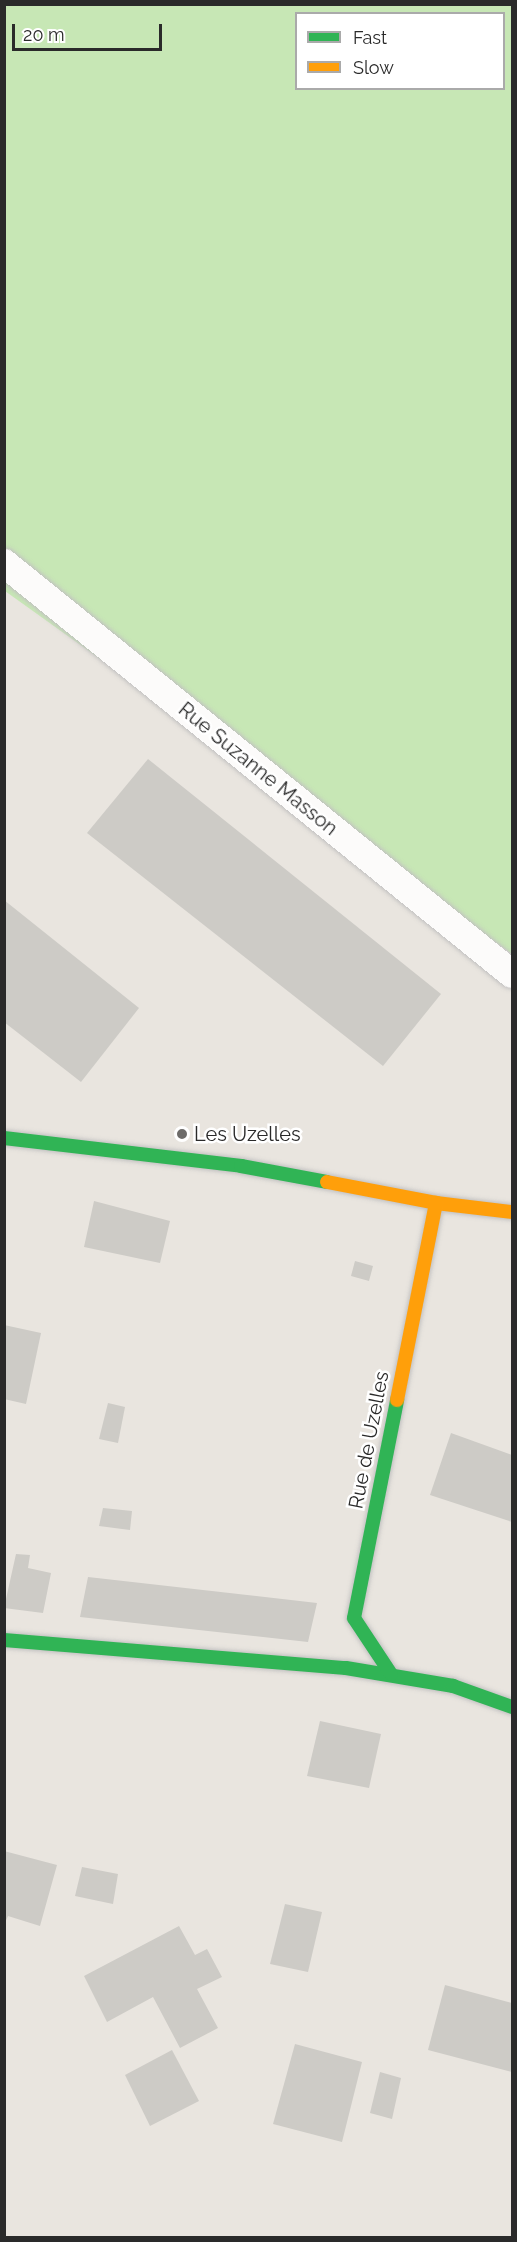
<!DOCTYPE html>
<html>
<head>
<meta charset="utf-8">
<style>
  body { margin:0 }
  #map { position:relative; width:517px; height:2242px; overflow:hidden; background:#e9e5df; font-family:Raleway,sans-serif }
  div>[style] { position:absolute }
  .green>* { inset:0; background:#c7e7b5 }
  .building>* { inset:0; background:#cdcbc6 }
  .roads { filter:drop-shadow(0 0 2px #c2c1c1) drop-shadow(0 0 2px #c2c1c1) }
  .lane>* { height:28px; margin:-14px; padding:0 14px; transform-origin:14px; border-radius:14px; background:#fcfbfa }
  .fast>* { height:14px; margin:-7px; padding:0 7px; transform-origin:7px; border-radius:7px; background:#30b455 }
  .slow>* { height:14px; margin:-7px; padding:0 7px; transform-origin:7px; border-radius:7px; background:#ff9f0a }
  .dots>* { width:16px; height:16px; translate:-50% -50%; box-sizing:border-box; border:3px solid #fff; border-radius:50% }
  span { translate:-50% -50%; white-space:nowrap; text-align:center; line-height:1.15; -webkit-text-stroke:5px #fff; paint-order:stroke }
  .street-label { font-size:20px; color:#2a2a2a }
  .poi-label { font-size:20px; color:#2a2a2a }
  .left { translate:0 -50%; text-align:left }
  .frame { position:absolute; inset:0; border:6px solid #2a2a2a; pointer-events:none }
  .legend { position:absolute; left:295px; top:12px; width:210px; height:78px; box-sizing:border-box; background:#fff; border:2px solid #aaa; margin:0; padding:8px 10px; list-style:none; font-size:18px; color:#2a2a2a }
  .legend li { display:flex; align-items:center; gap:12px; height:30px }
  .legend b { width:30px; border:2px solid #aaa }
  .scale { position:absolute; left:12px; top:24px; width:150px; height:27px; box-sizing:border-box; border:3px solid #2a2a2a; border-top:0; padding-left:8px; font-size:18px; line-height:21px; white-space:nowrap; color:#2a2a2a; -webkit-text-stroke:4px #fff; paint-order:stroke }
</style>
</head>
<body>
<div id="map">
  <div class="green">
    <div style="clip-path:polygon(evenodd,5px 5px,512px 5px,512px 954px,5px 591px,5px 5px,296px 14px,504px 14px,504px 88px,296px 88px,296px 14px)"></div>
  </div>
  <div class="building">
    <div style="clip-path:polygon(148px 759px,441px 994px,383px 1066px,87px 833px)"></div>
    <div style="clip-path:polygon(4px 900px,139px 1008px,81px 1082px,4px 1022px)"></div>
    <div style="clip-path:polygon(94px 1201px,170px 1221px,160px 1263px,84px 1247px)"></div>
    <div style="clip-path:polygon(355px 1261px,373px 1266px,369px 1281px,351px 1276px)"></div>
    <div style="clip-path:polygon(4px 1325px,41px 1333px,26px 1404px,4px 1399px)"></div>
    <div style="clip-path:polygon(108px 1403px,125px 1407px,118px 1443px,99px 1439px)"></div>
    <div style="clip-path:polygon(451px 1433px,512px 1455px,512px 1522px,430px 1495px)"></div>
    <div style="clip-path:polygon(103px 1508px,132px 1511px,130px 1530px,99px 1526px)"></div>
    <div style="clip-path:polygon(16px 1554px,30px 1555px,28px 1568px,51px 1573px,43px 1613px,4px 1608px)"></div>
    <div style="clip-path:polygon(88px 1577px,317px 1603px,308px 1642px,80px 1617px)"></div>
    <div style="clip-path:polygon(320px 1721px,381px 1734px,369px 1788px,307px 1776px)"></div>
    <div style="clip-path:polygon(4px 1851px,57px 1865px,40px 1926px,8px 1916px,4px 1925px)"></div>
    <div style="clip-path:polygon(82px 1867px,118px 1874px,113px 1904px,75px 1896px)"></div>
    <div style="clip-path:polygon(285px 1904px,322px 1912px,308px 1972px,270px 1964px)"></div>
    <div style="clip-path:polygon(179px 1926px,195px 1955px,207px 1949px,222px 1977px,197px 1989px,218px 2028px,180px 2048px,153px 1997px,107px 2022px,84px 1976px)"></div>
    <div style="clip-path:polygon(445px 1985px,512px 2003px,512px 2072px,428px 2050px)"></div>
    <div style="clip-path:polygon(295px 2044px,362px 2062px,342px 2142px,273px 2124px)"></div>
    <div style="clip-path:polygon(172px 2050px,199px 2101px,150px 2126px,125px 2075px)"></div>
    <div style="clip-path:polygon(380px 2072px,401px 2078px,392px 2119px,370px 2113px)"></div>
  </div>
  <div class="roads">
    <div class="lane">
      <div style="left:4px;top:563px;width:653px;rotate:38.97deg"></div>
    </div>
    <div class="fast">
      <div style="left:4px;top:1138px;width:239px;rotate:6.7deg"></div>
      <div style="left:241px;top:1166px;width:87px;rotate:10.5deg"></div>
      <div style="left:4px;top:1640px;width:343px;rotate:4.7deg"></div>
      <div style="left:346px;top:1668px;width:109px;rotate:9.5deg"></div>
      <div style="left:453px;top:1686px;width:63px;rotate:19.6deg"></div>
      <div style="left:391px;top:1674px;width:67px;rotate:-123.5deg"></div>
      <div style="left:354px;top:1618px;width:222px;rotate:-78.8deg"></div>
    </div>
    <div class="slow">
      <div style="left:327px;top:1182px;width:111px;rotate:10.9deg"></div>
      <div style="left:436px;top:1203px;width:77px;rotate:6.8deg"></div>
      <div style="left:397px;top:1400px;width:201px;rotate:-78.8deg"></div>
    </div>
  </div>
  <div class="dots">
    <div style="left:182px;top:1134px;background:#6d6b69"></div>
  </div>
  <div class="street-label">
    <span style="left:258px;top:769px;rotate:39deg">Rue Suzanne Masson</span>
    <span style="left:369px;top:1440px;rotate:-79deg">Rue de Uzelles</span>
  </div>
  <div class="poi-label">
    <span class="left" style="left:194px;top:1134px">Les Uzelles</span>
  </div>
  <div class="frame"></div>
  <ul class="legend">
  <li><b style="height:8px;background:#30b455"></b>Fast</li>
  <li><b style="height:8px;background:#ff9f0a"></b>Slow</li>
  </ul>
  <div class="scale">20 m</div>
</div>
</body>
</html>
